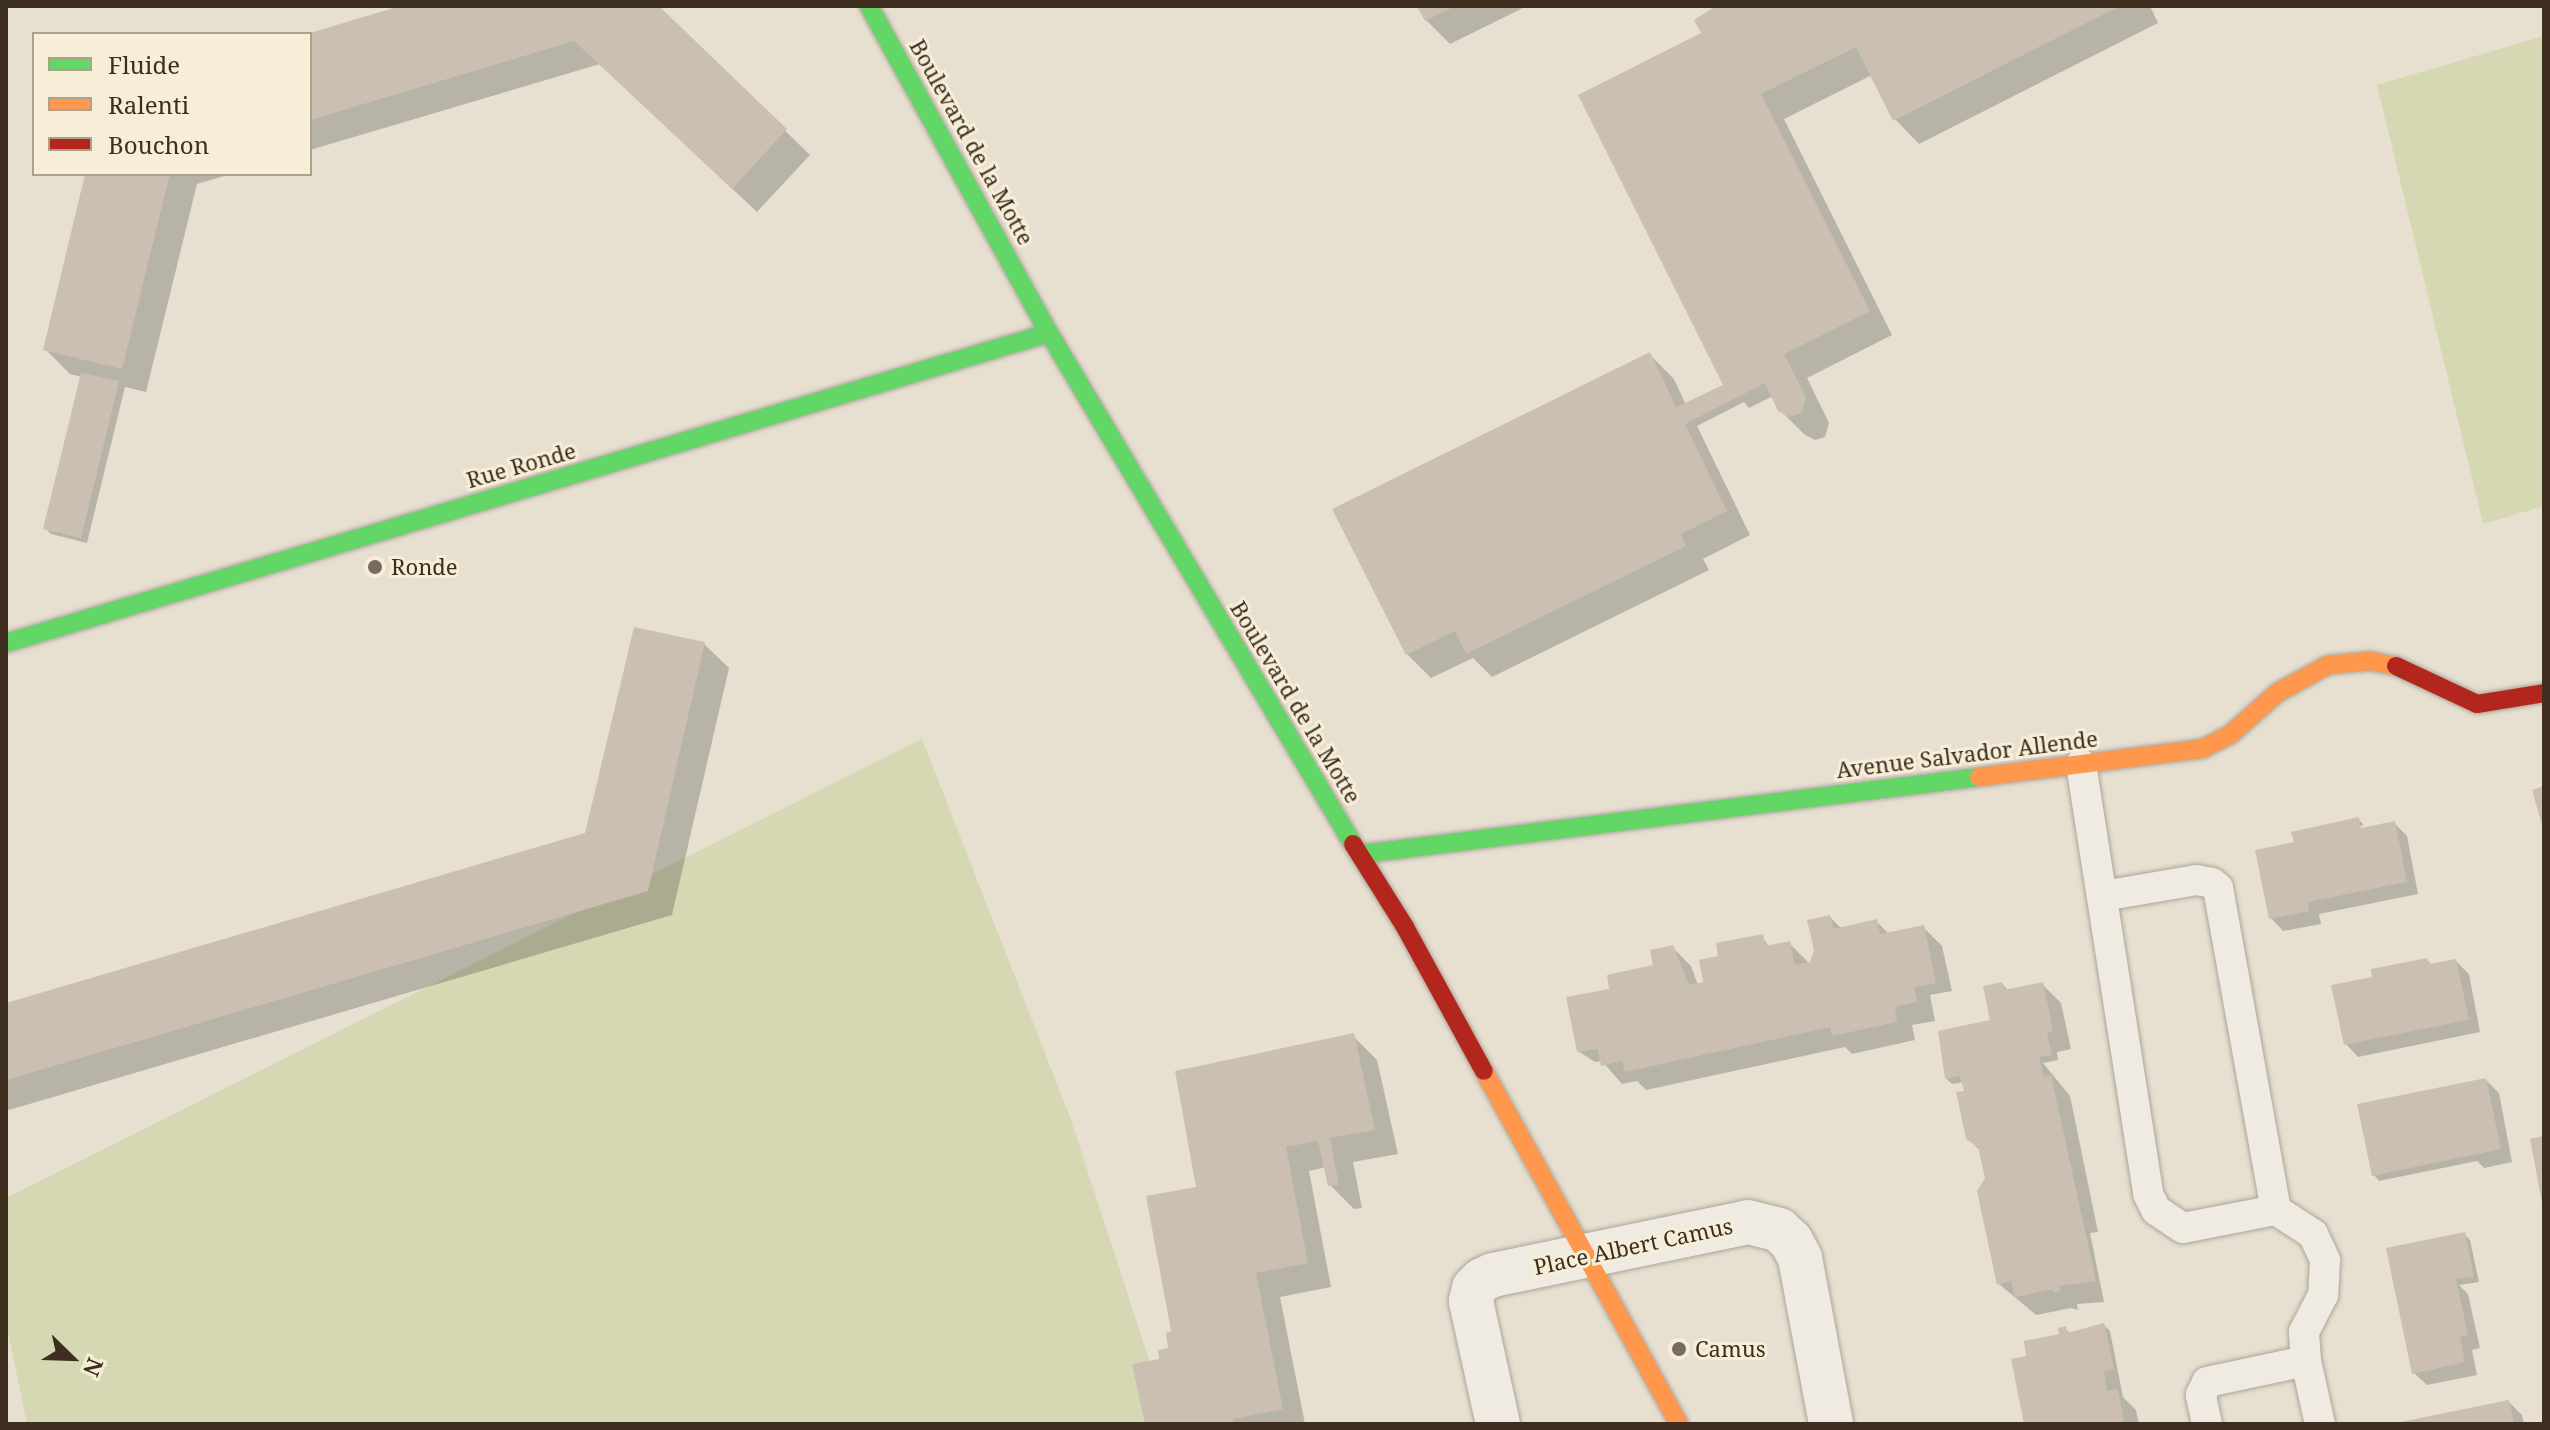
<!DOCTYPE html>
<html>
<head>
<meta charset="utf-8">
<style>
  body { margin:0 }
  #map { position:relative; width:2550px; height:1430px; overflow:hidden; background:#e7e0d1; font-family:"Noto Serif",serif }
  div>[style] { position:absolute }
  .green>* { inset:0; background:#d6d7b3 }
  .shadow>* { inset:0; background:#0003 }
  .building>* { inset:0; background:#cbbfb2 }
  .roads { filter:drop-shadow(0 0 2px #ada599) drop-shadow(0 0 2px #ada599) }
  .lane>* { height:30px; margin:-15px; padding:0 15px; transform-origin:15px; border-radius:15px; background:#efebe3 }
  .street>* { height:44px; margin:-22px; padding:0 22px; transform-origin:22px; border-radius:22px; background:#efebe3 }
  .fast>* { height:18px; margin:-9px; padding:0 9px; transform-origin:9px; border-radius:9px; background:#63d668 }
  .slow>* { height:18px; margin:-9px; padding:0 9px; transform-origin:9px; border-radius:9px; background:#ff974d }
  .jam>* { height:18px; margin:-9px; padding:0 9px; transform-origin:9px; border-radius:9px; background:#b3261e }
  .dots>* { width:22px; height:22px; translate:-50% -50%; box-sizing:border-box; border:4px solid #f7eed8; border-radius:50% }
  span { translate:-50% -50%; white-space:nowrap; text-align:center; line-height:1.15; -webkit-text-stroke:6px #f7eed8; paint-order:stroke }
  .street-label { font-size:22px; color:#3d2e20 }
  .poi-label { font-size:22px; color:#3d2e20 }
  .left { translate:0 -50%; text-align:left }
  .frame { position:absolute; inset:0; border:8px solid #3d2e20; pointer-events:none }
  .legend { position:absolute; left:32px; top:32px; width:280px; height:144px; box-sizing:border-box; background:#f7eed8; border:2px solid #ada18e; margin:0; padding:10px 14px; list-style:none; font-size:24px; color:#3d2e20 }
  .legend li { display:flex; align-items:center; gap:16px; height:40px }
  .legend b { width:40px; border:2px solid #ada18e }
  .north { position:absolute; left:32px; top:1318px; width:80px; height:80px; -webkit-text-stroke:6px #f7eed8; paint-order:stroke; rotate:113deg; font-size:22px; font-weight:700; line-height:32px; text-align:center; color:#3d2e20 }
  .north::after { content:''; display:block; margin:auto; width:28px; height:36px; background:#3d2e20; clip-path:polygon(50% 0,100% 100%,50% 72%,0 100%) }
</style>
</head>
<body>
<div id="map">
  <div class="green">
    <div style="clip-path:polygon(2544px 36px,2544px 506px,2483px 524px,2377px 85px)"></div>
    <div style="clip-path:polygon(922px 739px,1070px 1117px,1170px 1424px,27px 1424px,6px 1322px,6px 1198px)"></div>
  </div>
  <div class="shadow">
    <div style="clip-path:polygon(407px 6px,657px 6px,810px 155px,757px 212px,600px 64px,310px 150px,310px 35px)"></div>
    <div style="clip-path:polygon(1419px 6px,1527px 6px,1450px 44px,1426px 20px)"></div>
    <div style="clip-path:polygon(1718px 6px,2150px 6px,2158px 23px,1919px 144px,1895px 119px,1872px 75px,1784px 119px,1892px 335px,1807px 378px,1829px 423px,1825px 437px,1815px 440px,1805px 435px,1780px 410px,1773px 396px,1749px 408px,1744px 402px,1697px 426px,1750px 535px,1703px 559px,1709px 570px,1492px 677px,1473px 658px,1431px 678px,1407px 654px,1650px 355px,1674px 379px,1686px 405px,1726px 385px,1704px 33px)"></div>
    <div style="clip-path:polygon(87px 174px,231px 174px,197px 184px,146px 392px,125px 387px,87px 543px,51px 534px,45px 528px,82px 377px,70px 374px,46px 350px)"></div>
    <div style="clip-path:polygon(704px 644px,729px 668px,672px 915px,9px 1110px,6px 1107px,6px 1005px,587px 834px)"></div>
    <div style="clip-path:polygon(2358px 819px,2364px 825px,2351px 828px,2354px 831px,2394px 823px,2407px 836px,2418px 894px,2319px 914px,2321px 924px,2283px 931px,2271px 918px,2297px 843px)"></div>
    <div style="clip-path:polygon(1830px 917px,1842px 929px,1877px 922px,1889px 934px,1923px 927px,1942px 946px,1952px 991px,1930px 995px,1935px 1021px,1912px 1025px,1915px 1040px,1852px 1054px,1845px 1047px,1646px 1090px,1637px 1081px,1622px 1084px,1602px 1061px,1595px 1062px,1578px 1051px,1611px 991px,1656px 966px,1672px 947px,1691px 966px,1698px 985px,1706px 983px,1722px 957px,1762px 936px,1769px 947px,1789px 943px,1808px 962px,1809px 969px)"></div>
    <div style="clip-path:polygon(2427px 960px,2432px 966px,2456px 961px,2469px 974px,2480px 1032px,2358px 1057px,2346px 1044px,2374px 978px)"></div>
    <div style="clip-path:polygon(2002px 984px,2009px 991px,2042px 984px,2061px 1003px,2071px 1049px,2057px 1052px,2058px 1060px,2043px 1063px,2070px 1096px,2098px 1232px,2090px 1233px,2104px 1302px,2077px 1304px,2078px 1310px,2071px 1308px,2036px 1315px,1999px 1284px,1987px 1179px,1981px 1152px,1968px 1138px,1964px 1082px,1952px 1084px,1946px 1078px,1993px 1022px)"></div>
    <div style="clip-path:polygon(1353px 1036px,1377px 1060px,1398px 1154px,1353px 1162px,1362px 1208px,1354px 1209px,1330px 1185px,1326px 1167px,1309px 1171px,1331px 1287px,1280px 1297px,1305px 1424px,1147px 1424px,1162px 1360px,1171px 1350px,1198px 1189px)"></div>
    <div style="clip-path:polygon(2486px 1080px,2499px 1093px,2512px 1162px,2484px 1168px,2477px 1161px,2379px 1181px,2374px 1175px)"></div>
    <div style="clip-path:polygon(2464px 1234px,2470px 1240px,2479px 1282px,2459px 1285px,2468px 1294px,2480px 1348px,2472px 1350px,2477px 1375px,2427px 1385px,2414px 1373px)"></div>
    <div style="clip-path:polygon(2104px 1325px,2110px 1331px,2123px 1397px,2136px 1410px,2139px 1424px,2026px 1424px,2029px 1357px,2061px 1336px,2065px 1329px,2071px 1334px)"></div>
    <div style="clip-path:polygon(2509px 1402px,2522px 1415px,2524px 1424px,2398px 1424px)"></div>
  </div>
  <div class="building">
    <div style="clip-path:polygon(400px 6px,659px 6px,787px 129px,732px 189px,574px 41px,310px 120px,310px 33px)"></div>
    <div style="clip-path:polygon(1417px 6px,1455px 6px,1425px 21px)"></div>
    <div style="clip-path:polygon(1716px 6px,2120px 6px,1893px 121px,1856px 47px,1761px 94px,1870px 311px,1784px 354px,1806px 397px,1802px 413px,1789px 417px,1778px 411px,1765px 383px,1685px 424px,1727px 511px,1681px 534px,1686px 546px,1466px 654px,1455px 631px,1406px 655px,1332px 509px,1650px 352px,1676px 407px,1723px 385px,1578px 95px,1701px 33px,1694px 20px)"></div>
    <div style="clip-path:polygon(85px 174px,170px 174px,122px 369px,43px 350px)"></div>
    <div style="clip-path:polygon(81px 373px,119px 381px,81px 538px,43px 529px)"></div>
    <div style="clip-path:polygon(634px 627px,705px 642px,648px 891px,6px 1080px,6px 1003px,585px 833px)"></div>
    <div style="clip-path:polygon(2544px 786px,2544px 828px,2543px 828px,2532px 790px)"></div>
    <div style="clip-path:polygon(2359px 817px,2361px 828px,2395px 821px,2407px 882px,2308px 902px,2309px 911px,2269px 919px,2255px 850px,2294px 842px,2291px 832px)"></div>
    <div style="clip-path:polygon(1830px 915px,1833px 929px,1877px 919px,1880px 934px,1924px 925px,1936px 983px,1914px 987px,1917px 1002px,1895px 1007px,1897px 1022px,1832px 1036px,1830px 1027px,1625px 1072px,1622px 1061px,1601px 1066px,1598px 1049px,1577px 1052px,1566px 997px,1609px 989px,1607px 975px,1653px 965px,1650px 950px,1673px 945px,1689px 985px,1703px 982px,1699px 960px,1718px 956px,1716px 943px,1763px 934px,1766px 946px,1790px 941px,1795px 965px,1810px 962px,1814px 950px,1807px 920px)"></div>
    <div style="clip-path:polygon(2427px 958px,2429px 964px,2456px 959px,2469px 1020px,2344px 1045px,2331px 985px,2372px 977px,2371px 969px)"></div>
    <div style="clip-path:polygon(2002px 982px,2004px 990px,2043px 982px,2053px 1031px,2047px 1032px,2052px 1055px,2039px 1057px,2044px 1077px,2051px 1075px,2096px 1281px,2059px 1286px,2060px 1292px,2053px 1293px,2053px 1289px,2015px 1297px,2011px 1281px,1997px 1285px,1977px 1191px,1985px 1178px,1978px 1147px,1966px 1139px,1956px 1092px,1964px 1091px,1960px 1076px,1945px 1079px,1938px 1031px,1990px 1020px,1983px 986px)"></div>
    <div style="clip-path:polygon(1354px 1033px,1375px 1130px,1330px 1138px,1339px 1185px,1328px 1186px,1318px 1141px,1286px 1147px,1308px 1263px,1256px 1273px,1283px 1409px,1233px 1419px,1234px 1424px,1145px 1424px,1132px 1364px,1159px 1359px,1158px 1350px,1168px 1348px,1166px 1333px,1171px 1331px,1146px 1196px,1196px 1187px,1175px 1071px)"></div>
    <div style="clip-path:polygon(2486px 1078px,2501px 1149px,2372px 1176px,2357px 1104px)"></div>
    <div style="clip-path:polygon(2544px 1136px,2544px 1203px,2542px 1203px,2530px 1139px)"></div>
    <div style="clip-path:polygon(2465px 1232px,2474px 1277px,2456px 1279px,2468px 1335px,2460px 1337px,2465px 1362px,2412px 1374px,2386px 1248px)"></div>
    <div style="clip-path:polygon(2104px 1323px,2114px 1369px,2104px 1371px,2107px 1391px,2118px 1389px,2124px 1421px,2114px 1424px,2024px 1424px,2011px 1359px,2026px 1356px,2024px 1341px,2059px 1334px,2058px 1328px,2066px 1326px,2067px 1333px)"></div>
    <div style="clip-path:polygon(2509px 1400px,2514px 1424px,2395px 1424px,2395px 1423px)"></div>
  </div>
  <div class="roads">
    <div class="lane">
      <div style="left:2081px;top:764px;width:435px;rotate:81.1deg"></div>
      <div style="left:2148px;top:1194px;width:18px;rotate:63deg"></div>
      <div style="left:2156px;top:1210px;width:32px;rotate:34deg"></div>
      <div style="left:2183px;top:1228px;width:95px;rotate:-11deg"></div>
      <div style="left:2103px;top:896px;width:95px;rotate:-9.7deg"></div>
      <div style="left:2197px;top:880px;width:15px;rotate:11deg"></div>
      <div style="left:2212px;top:883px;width:8px;rotate:40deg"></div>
      <div style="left:2218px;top:888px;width:327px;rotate:79.8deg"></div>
      <div style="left:2276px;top:1210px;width:44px;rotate:33deg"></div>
      <div style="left:2313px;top:1234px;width:29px;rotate:65deg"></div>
      <div style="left:2325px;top:1260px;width:35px;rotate:93deg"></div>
      <div style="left:2323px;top:1295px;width:42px;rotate:117.2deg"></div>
      <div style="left:2304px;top:1332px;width:29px;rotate:86deg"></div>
      <div style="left:2306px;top:1361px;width:65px;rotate:77.5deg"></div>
      <div style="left:2207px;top:1424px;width:30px;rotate:-102deg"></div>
      <div style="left:2201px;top:1395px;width:14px;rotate:-65deg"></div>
      <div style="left:2207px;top:1382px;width:101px;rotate:-12deg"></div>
    </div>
    <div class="street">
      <div style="left:1498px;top:1424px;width:126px;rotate:-102.4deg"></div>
      <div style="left:1471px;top:1301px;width:13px;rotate:-77deg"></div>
      <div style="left:1474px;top:1288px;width:11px;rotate:-45deg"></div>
      <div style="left:1482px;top:1280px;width:12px;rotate:-24deg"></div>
      <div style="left:1493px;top:1275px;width:260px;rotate:-11.7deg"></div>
      <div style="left:1748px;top:1222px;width:32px;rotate:14deg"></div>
      <div style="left:1779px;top:1230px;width:16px;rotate:43deg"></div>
      <div style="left:1791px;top:1241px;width:19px;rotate:62deg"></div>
      <div style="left:1800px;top:1258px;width:169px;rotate:79.4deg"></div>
    </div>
    <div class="fast">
      <div style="left:869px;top:6px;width:373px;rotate:61.2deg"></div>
      <div style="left:1049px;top:333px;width:595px;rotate:59.25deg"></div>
      <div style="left:6px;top:643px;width:1088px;rotate:-16.55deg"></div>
      <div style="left:1362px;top:854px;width:622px;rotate:-7.11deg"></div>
    </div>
    <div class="slow">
      <div style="left:1979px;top:777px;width:225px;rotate:-7.2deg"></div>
      <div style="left:2202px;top:749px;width:33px;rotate:-27deg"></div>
      <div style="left:2231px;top:734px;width:62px;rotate:-41.7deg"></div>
      <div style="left:2277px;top:693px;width:58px;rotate:-28.8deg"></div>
      <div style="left:2328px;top:665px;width:42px;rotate:-5.4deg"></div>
      <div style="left:2370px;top:661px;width:26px;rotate:11deg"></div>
      <div style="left:1484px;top:1071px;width:403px;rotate:61.1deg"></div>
    </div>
    <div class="jam">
      <div style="left:2396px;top:666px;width:89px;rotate:25.1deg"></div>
      <div style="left:2477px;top:704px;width:68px;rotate:-9.3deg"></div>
      <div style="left:1353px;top:844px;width:98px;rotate:57.9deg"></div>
      <div style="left:1405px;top:927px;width:164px;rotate:61.3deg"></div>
    </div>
  </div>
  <div class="dots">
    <div style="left:375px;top:567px;background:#786c5e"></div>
    <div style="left:1679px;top:1349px;background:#786c5e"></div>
  </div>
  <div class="street-label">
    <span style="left:972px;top:142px;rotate:61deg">Boulevard de la Motte</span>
    <span style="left:521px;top:465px;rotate:-16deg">Rue Ronde</span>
    <span style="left:1296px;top:702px;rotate:59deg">Boulevard de la Motte</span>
    <span style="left:1967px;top:754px;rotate:-7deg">Avenue Salvador Allende</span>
    <span style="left:1633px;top:1246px;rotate:-12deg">Place Albert Camus</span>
  </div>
  <div class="poi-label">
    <span class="left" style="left:391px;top:567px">Ronde</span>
    <span class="left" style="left:1695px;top:1349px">Camus</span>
  </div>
  <div class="frame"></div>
  <ul class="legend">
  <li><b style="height:10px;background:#63d668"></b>Fluide</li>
  <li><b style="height:10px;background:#ff974d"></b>Ralenti</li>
  <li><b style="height:10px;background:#b3261e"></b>Bouchon</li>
  </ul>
  <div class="north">N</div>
</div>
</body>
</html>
